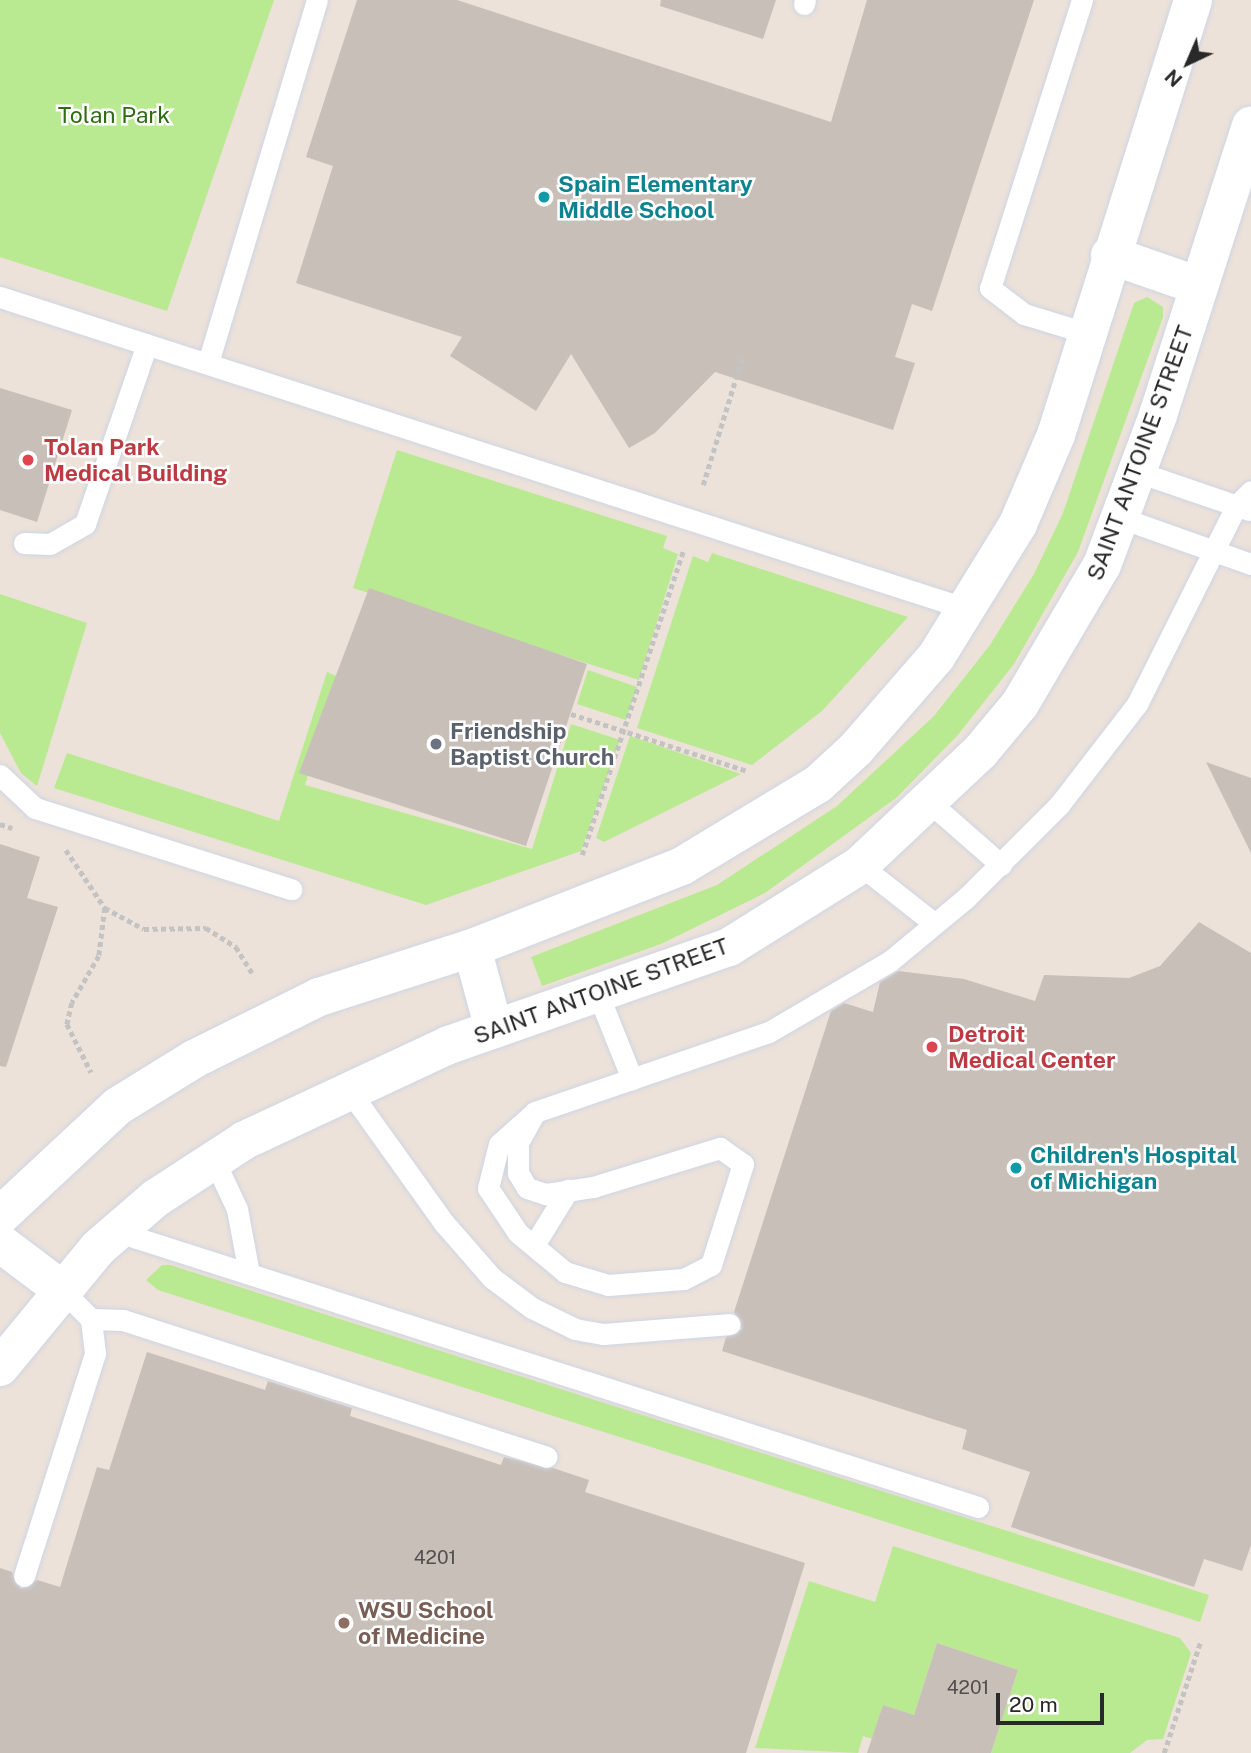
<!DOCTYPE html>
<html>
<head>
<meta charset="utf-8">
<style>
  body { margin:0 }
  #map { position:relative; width:1251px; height:1753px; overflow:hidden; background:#ede2d9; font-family:"Public Sans",sans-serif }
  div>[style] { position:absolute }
  .green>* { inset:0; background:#b9e990 }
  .building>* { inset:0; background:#c8bfb9 }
  .path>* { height:4.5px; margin-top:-2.25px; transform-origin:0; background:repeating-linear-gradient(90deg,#c3c3c3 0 5px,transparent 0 8.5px) }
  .roads { filter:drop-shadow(0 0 2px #ced5e4) drop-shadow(0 0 2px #ced5e4) }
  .lane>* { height:21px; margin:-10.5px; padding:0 10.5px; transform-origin:10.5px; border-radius:10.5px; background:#fff }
  .secondary>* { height:38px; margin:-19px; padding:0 19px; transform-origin:19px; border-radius:19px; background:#fff }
  .dots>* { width:19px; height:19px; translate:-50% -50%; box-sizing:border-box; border:4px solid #fff; border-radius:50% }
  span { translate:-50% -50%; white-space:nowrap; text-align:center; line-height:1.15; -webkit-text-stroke:5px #fff; paint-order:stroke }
  .number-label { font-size:19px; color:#514e4d }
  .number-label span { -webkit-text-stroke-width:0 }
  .park-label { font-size:23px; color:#306c13 }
  .culture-label { font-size:23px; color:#0d838f; font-weight:700 }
  .left { translate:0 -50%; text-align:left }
  .health-label { font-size:23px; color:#be3a42; font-weight:700 }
  .street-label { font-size:23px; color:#292929 }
  .worship-label { font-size:23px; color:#5b616d; font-weight:700 }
  .education-label { font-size:23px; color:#785e54; font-weight:700 }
  .north { position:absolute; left:1153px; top:28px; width:70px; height:70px; -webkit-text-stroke:5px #fff; paint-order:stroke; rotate:224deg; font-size:19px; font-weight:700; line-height:28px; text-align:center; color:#292929 }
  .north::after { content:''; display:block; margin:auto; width:24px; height:32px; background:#292929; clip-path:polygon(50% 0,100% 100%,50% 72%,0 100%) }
  .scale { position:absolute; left:996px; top:1693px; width:108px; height:32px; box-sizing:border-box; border:4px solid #292929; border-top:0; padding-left:9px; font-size:21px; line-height:24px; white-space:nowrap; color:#292929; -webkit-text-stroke:5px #fff; paint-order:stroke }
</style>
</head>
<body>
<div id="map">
  <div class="green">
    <div style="clip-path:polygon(0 0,274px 0,167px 311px,0 257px)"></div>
    <div style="clip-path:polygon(1147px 297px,1163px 307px,1163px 317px,1078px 552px,1014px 664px,957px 736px,896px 798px,765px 893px,661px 944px,542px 986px,531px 957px,717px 885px,837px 806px,934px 716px,990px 645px,1034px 574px,1063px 513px,1134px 303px)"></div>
    <div style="clip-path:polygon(397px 450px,667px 536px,663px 548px,678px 554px,639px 680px,353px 588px)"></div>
    <div style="clip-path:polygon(712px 553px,908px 617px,822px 711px,752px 765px,637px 728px,693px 556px,708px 562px)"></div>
    <div style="clip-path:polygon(0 594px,87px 623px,37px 786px,21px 773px,0 733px)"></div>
    <div style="clip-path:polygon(588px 670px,637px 687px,626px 720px,577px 704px)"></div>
    <div style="clip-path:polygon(327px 672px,339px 677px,305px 785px,532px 849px,571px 724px,620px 740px,581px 851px,426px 905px,54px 788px,67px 753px,279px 821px)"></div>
    <div style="clip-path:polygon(630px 736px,741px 774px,604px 842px,596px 838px)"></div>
    <div style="clip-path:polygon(162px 1265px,170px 1265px,1209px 1595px,1200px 1622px,158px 1290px,146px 1280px)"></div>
    <div style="clip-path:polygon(893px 1546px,1180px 1638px,1191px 1653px,1163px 1739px,1147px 1740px,1130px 1753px,991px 1753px,1018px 1670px,937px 1643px,914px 1715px,883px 1705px,872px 1739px,863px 1736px,858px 1753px,755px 1748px,809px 1581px,875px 1602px)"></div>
  </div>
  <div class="building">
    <div style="clip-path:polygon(357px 0,457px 0,831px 122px,867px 0,1034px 0,932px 311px,912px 304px,895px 357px,915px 363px,893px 430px,715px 372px,655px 433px,629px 448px,571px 354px,536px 411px,450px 356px,462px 337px,296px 283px,333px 166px,306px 157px)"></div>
    <div style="clip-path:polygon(661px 0,776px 0,763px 39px,660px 6px)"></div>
    <div style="clip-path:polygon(0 388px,72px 410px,37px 522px,0 510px)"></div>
    <div style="clip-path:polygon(369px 588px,587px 664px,526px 846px,299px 773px)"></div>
    <div style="clip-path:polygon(1206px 762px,1251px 778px,1251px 853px)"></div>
    <div style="clip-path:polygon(0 844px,40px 857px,27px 898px,58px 907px,6px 1067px,0 1066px)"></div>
    <div style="clip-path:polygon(1199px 922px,1251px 953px,1251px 1545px,1242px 1571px,1204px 1559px,1194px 1587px,1011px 1527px,1030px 1472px,962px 1449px,967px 1430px,722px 1351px,726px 1337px,742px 1329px,734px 1312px,831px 1011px,844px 1003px,873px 1012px,880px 982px,898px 971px,964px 979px,1035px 1001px,1044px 975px,1129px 978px,1160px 966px)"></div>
    <div style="clip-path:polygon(147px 1352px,265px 1390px,268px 1381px,352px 1408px,350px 1416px,501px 1465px,504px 1457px,553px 1468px,589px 1480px,585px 1492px,805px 1563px,746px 1753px,0 1753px,0 1568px,12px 1572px,21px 1589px,37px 1580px,60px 1587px,97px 1467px,109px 1470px)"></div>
    <div style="clip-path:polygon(937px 1643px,1018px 1670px,991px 1753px,867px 1753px,883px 1705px,914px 1715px)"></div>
  </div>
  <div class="path">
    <div style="left:703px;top:485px;width:133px;rotate:-72.9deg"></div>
    <div style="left:571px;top:714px;width:186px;rotate:17.9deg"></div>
    <div style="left:0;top:824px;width:13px;rotate:18deg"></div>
    <div style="left:66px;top:850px;width:70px;rotate:56.1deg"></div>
    <div style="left:105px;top:908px;width:48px;rotate:97.1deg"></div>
    <div style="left:99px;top:956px;width:54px;rotate:119.9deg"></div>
    <div style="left:72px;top:1003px;width:22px;rotate:103deg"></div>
    <div style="left:67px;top:1024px;width:54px;rotate:63.4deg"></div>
    <div style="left:582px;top:855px;width:323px;rotate:-71.6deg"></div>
    <div style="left:105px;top:908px;width:44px;rotate:28.3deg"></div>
    <div style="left:144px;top:929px;width:62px;rotate:-0.9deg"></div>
    <div style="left:206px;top:928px;width:36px;rotate:32deg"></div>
    <div style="left:236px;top:947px;width:34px;rotate:58deg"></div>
    <div style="left:1164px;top:1753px;width:119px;rotate:-71.9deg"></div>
  </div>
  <div class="roads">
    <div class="lane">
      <div style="left:1082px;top:0;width:302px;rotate:107.7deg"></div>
      <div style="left:990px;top:288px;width:43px;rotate:37.4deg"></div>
      <div style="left:1024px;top:314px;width:65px;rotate:17deg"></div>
      <div style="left:804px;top:4px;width:4px;rotate:-76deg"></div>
      <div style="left:0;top:297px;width:1019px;rotate:17.88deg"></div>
      <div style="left:208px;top:363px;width:379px;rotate:-73.3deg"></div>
      <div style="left:1138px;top:472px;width:117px;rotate:18.9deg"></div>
      <div style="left:1121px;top:518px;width:138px;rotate:19.5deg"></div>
      <div style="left:24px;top:543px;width:26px;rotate:2deg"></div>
      <div style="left:50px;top:544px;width:40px;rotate:-29.7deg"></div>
      <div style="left:85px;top:524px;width:190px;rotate:-71deg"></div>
      <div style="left:0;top:775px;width:48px;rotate:43.3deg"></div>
      <div style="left:35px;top:808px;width:269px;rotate:17.6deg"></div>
      <div style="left:928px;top:801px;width:97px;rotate:41.2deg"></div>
      <div style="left:860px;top:865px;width:95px;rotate:38.2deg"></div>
      <div style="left:598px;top:994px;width:92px;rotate:68.2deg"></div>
      <div style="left:348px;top:1089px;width:165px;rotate:54.4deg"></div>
      <div style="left:444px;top:1223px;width:73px;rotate:48.9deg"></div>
      <div style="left:492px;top:1278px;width:50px;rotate:36.9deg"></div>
      <div style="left:532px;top:1308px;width:48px;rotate:26deg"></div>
      <div style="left:575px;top:1329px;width:29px;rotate:10deg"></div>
      <div style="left:604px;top:1334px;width:126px;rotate:-4.5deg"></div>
      <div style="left:535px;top:1112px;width:35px;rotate:119deg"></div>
      <div style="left:518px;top:1143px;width:30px;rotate:90deg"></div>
      <div style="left:518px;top:1173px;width:17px;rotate:59deg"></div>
      <div style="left:527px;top:1188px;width:20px;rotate:18deg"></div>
      <div style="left:546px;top:1194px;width:48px;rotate:-8.5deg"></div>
      <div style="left:593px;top:1187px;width:133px;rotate:-17.1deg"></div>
      <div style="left:720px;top:1148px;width:28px;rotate:35deg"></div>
      <div style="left:743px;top:1164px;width:106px;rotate:107.6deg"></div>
      <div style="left:711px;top:1265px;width:31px;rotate:153deg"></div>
      <div style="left:683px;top:1279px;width:75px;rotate:175.4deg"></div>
      <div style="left:608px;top:1285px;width:45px;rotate:-163.2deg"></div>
      <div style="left:565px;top:1272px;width:61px;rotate:-140.3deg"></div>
      <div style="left:518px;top:1233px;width:54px;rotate:-123.7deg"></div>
      <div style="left:488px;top:1188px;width:45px;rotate:-76deg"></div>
      <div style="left:499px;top:1144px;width:48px;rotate:-41.6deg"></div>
      <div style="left:535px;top:1112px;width:247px;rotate:-18.9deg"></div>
      <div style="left:769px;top:1032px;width:140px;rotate:-30.4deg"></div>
      <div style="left:890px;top:961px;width:99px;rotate:-39.7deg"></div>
      <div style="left:966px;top:898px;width:132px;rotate:-45deg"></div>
      <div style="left:1059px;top:805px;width:128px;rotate:-52.3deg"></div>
      <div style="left:1137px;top:704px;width:221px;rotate:-63.4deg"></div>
      <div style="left:1236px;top:506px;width:21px;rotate:-45deg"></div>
      <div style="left:214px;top:1160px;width:54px;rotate:64.9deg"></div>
      <div style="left:237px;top:1209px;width:65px;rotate:79.4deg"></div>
      <div style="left:118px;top:1232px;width:903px;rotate:17.73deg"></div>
      <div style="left:534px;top:1245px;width:65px;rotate:-58.3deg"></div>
      <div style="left:91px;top:1319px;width:32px;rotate:2deg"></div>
      <div style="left:123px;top:1320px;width:445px;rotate:17.9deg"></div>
      <div style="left:24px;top:1576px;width:234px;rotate:-72.3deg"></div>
      <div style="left:95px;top:1353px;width:34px;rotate:-97deg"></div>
      <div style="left:91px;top:1319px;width:42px;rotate:-135deg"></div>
    </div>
    <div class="secondary">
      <div style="left:1110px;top:255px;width:94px;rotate:19.2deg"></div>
      <div style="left:472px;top:948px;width:84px;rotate:74.8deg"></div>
      <div style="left:0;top:1216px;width:161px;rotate:-43deg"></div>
      <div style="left:118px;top:1106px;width:89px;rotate:-31.7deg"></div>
      <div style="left:194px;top:1059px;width:140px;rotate:-26.4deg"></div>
      <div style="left:319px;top:997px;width:161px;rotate:-17.8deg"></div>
      <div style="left:472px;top:948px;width:225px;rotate:-21.3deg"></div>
      <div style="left:682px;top:866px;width:159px;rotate:-31.1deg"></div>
      <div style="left:818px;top:784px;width:52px;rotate:-42.6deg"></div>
      <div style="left:856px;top:749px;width:122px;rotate:-49deg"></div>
      <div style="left:936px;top:657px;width:156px;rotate:-58.3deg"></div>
      <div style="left:1018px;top:524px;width:97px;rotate:-66.9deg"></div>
      <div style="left:1056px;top:435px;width:456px;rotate:-72.5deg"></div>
      <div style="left:0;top:1243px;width:76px;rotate:37deg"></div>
      <div style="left:0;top:1367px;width:154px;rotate:-50.5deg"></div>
      <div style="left:98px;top:1248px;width:77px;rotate:-40.8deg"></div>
      <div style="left:156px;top:1198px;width:106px;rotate:-33.1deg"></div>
      <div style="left:245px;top:1140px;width:225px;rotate:-25deg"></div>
      <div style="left:449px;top:1045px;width:297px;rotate:-19.3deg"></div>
      <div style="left:729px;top:947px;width:155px;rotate:-32deg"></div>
      <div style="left:860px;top:865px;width:165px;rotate:-43.3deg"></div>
      <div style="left:980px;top:752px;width:62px;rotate:-50.2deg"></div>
      <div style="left:1020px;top:704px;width:161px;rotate:-59.5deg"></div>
      <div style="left:1102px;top:565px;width:160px;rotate:-69.5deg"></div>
      <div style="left:1158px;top:415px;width:304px;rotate:-72.2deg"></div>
    </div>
  </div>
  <div class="dots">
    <div style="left:544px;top:197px;background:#0f9aa8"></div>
    <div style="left:28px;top:460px;background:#e0444e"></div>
    <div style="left:436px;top:744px;background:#6b7280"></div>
    <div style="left:932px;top:1047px;background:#e0444e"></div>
    <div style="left:1016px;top:1168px;background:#0f9aa8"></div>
    <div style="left:344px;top:1623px;background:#8d6e63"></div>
  </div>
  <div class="number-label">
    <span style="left:435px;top:1558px">4201</span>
    <span style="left:968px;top:1688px">4201</span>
  </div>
  <div class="park-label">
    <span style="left:114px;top:115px">Tolan Park</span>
  </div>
  <div class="culture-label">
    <span class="left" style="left:558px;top:197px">Spain Elementary<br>Middle School</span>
    <span class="left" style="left:1030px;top:1168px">Children's Hospital<br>of Michigan</span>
  </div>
  <div class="health-label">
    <span class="left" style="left:44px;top:460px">Tolan Park<br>Medical Building</span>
    <span class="left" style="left:948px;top:1047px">Detroit<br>Medical Center</span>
  </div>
  <div class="street-label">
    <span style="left:1140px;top:453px;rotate:-70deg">SAINT ANTOINE STREET</span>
    <span style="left:601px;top:991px;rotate:-20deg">SAINT ANTOINE STREET</span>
  </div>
  <div class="worship-label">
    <span class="left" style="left:450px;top:744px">Friendship<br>Baptist Church</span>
  </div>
  <div class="education-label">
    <span class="left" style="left:358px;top:1623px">WSU School<br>of Medicine</span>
  </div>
  <div class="north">N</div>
  <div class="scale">20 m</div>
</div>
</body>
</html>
